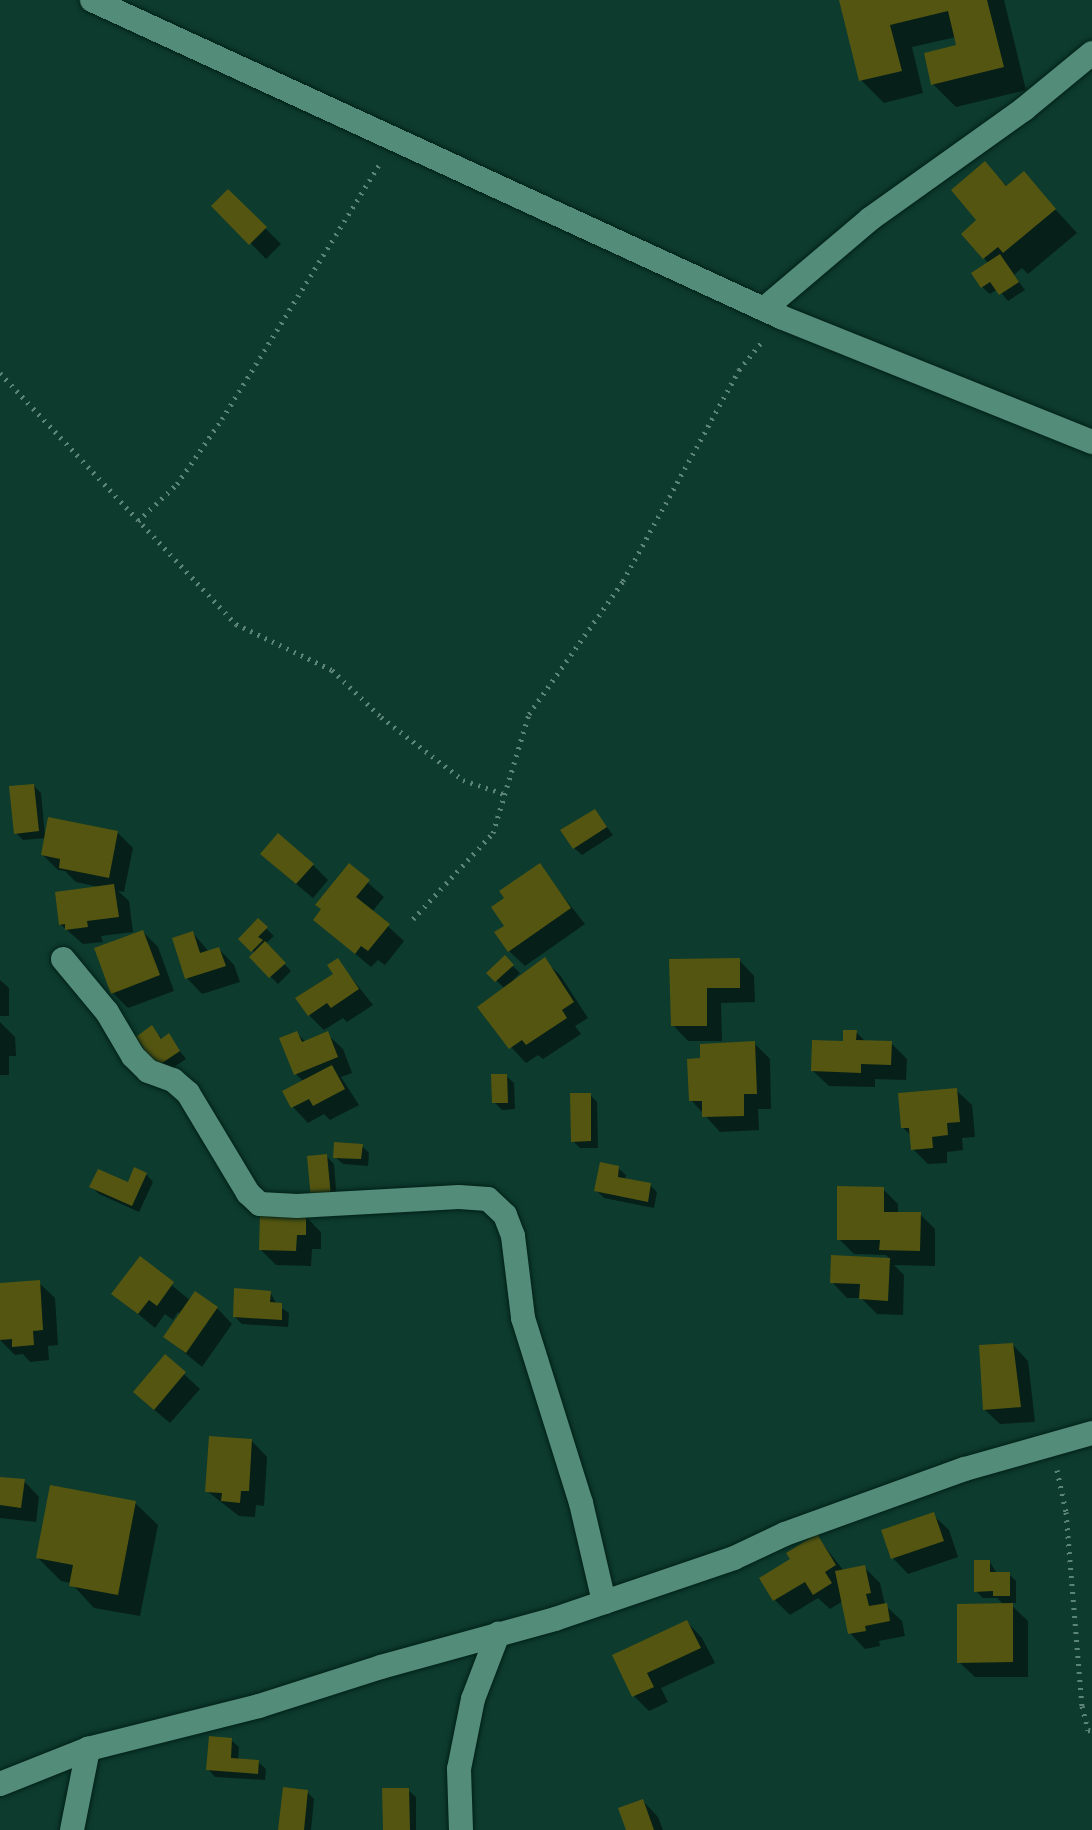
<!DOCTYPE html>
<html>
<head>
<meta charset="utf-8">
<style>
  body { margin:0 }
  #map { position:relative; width:1092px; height:1830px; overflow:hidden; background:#0d3b2e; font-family:"Varela Round",sans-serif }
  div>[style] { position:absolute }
  .shadow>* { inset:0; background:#0007 }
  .building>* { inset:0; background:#545510 }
  .path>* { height:5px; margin-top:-2.5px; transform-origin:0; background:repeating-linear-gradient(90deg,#5d8478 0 2px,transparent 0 8px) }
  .roads { filter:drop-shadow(0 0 2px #022017) drop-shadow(0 0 2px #022017) }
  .street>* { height:24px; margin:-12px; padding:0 12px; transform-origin:12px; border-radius:12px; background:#538c79 }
  .secondary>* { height:24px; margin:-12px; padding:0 12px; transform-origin:12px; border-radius:12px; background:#538c79 }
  span { translate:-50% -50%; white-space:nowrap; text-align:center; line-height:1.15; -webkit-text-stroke:6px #071f17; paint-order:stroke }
</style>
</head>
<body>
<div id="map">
  <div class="shadow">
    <div style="clip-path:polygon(841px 0,1004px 0,1026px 90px,956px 107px,933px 84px,959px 47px,956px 37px,912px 47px,923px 93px,884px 103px,861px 80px)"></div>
    <div style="clip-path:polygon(985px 164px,1008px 187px,1023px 174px,1077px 233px,1028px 274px,1022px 268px,1014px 275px,1025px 290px,1008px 301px,998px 289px,990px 294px,982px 287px,989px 264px,984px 258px,979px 221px)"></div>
    <div style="clip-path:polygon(228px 191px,281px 244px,266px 259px,214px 206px)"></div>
    <div style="clip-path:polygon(34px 786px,41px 793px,45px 836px,117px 832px,133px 848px,124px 892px,118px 891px,129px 901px,133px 932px,101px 936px,103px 942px,83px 944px,60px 924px,99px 887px,76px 882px,65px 871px,58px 870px,43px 855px,46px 838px,23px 840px,16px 833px)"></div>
    <div style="clip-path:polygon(595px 811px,613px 835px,582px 855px,574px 848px)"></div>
    <div style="clip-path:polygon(313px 865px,328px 880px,313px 898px,278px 869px)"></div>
    <div style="clip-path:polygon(349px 866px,384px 897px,372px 912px,404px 941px,385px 965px,378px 960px,371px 967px,315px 920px)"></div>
    <div style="clip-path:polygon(539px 866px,585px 924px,525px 966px,509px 951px,506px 926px)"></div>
    <div style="clip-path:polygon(258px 921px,274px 936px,265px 944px,291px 971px,278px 984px,251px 957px,255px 953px,241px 939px)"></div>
    <div style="clip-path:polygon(143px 932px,158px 947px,174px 991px,128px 1008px,113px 993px)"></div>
    <div style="clip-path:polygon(193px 933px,209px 952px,219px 949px,234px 965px,240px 982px,202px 994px,187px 978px)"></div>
    <div style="clip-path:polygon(505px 958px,520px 973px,513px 980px,514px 982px,544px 960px,560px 975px,588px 1018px,575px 1026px,581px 1034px,543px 1059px,538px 1055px,526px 1063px,511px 1047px,505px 989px,489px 973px)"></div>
    <div style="clip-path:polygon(739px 960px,754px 976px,755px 1002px,721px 1003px,722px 1041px,688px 1041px,673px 1025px,672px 961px)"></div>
    <div style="clip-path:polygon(338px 961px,373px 1005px,347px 1022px,343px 1018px,324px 1030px,309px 1015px,336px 974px)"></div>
    <div style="clip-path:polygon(0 980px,9px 988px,9px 1016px,0 1016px)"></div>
    <div style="clip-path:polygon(0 1022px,15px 1037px,16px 1056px,9px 1056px,9px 1075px,0 1075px)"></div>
    <div style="clip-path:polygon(152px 1028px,163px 1040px,168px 1036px,186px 1059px,165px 1073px,158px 1066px)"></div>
    <div style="clip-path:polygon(856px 1032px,867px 1043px,891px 1043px,907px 1059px,906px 1080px,875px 1079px,875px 1087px,829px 1086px,813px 1071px)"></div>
    <div style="clip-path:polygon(296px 1033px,306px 1042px,327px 1034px,343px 1049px,352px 1073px,341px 1077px,359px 1105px,330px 1120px,324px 1114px,308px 1123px,293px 1107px,284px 1092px,304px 1082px,296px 1074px)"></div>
    <div style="clip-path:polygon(754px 1043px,770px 1059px,771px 1109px,758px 1109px,759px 1130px,720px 1132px,691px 1100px)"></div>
    <div style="clip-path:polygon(506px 1076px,514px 1083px,515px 1109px,502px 1110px,494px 1102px)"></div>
    <div style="clip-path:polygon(956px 1090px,972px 1105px,975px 1137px,962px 1138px,963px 1150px,947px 1152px,947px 1163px,928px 1164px,913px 1149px,912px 1136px,903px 1128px)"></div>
    <div style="clip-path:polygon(590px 1095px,597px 1102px,598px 1148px,580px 1148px,573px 1141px)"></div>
    <div style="clip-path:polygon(362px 1146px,369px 1153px,368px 1166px,343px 1164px,335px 1157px)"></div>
    <div style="clip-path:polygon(326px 1156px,334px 1164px,337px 1203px,320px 1205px)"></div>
    <div style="clip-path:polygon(618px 1168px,626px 1175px,625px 1180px,650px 1185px,657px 1192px,654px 1208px,604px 1198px,596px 1190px)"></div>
    <div style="clip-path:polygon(146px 1174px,153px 1182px,139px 1212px,99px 1194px,92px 1187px,129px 1185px)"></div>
    <div style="clip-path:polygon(883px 1189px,898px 1204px,898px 1214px,920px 1214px,935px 1229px,935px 1266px,894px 1265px,904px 1275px,903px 1315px,877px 1314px,861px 1298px,847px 1298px,832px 1282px,833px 1257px,891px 1260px,886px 1255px,854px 1254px,839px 1239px)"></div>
    <div style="clip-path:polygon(306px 1217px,321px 1232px,321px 1249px,312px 1249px,311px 1266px,276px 1265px,261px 1250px)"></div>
    <div style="clip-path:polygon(140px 1259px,191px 1301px,217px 1308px,232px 1324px,202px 1367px,166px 1337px,181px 1315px,178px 1312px,173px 1320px,165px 1314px,155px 1328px,114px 1294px)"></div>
    <div style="clip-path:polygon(39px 1283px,55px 1298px,58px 1345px,48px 1346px,49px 1360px,30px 1362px,23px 1354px,15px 1355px,0 1340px,0 1298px)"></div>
    <div style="clip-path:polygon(270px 1292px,277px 1305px,289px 1313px,288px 1327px,242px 1324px,235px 1317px)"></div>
    <div style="clip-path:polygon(1013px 1345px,1028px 1361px,1035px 1422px,1000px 1424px,984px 1409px)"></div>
    <div style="clip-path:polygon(165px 1357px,200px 1389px,170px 1423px,151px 1407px)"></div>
    <div style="clip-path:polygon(252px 1441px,267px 1457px,264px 1506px,256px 1505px,255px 1517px,239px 1516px,207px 1491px)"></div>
    <div style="clip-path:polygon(0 1479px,24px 1481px,39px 1497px,36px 1522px,0 1518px)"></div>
    <div style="clip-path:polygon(135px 1503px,158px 1525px,140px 1616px,94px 1608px,71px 1583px,61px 1581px,38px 1558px)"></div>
    <div style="clip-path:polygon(933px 1515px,949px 1530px,958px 1557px,908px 1574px,893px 1558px)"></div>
    <div style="clip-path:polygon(817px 1537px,844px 1571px,864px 1567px,880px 1583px,885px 1605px,902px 1621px,905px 1636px,879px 1641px,880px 1646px,865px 1649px,850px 1633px,843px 1601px,830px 1609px,818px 1598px,790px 1615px,775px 1600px,762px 1579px,793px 1560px)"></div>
    <div style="clip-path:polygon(990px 1562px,997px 1574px,1009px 1574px,1016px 1581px,1016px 1603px,1009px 1603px,1028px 1621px,1028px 1677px,975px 1677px,959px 1662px,1005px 1606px,997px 1598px,983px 1598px,976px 1591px)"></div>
    <div style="clip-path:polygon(687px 1622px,702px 1638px,715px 1663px,661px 1688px,668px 1702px,649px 1711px,634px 1696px,615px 1656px)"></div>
    <div style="clip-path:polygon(231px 1740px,239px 1747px,238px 1760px,258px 1762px,266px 1769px,265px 1780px,215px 1777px,208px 1769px)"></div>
    <div style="clip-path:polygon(408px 1790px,416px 1797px,416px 1830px,385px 1830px)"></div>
    <div style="clip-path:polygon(307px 1792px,314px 1799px,311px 1830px,280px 1830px)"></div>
    <div style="clip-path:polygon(643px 1801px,658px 1817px,663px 1830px,628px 1830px)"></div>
  </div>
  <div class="building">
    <div style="clip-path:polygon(839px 0,987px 0,1004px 67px,931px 85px,924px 53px,956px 45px,948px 11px,890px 25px,902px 71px,859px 81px)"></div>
    <div style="clip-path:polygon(985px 161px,1006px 186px,1024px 171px,1056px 209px,1003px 253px,998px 247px,983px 259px,961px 234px,976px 220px,951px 190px)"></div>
    <div style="clip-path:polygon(228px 189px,267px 227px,249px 245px,211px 206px)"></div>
    <div style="clip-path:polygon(1000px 254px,1019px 282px,999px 295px,990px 282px,981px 288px,971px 273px)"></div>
    <div style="clip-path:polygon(34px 784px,39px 831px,14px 834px,9px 786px)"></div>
    <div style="clip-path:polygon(595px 809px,607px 827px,573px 849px,560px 830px)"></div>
    <div style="clip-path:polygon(48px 817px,118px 831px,109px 878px,59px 868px,60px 859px,41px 855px)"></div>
    <div style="clip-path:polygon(278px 833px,314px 864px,296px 884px,260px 854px)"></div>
    <div style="clip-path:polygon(349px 863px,370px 880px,356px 897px,390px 924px,368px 951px,361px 946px,355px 954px,313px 920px,321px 909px,315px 905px)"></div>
    <div style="clip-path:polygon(540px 863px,571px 908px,508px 952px,494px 932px,504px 926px,491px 907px,504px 898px,499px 891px)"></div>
    <div style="clip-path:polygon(114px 884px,119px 917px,87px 921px,88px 927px,65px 930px,65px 924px,59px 925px,55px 892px)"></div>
    <div style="clip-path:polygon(258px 918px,268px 927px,258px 937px,263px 940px,251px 952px,238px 939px)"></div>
    <div style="clip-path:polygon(143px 930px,160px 975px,111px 994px,94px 948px)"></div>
    <div style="clip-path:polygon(193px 931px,200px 953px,219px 947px,226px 966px,185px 979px,172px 938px)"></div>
    <div style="clip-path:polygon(265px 941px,286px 963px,269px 978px,249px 957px)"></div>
    <div style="clip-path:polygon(505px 955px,514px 965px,495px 982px,486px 973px)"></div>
    <div style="clip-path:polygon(545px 957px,574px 1002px,562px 1010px,567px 1018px,526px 1045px,522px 1040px,509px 1049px,477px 1007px)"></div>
    <div style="clip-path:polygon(338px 958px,359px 989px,331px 1008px,327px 1003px,308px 1016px,295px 998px,333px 974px,327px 965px)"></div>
    <div style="clip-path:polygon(740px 958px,740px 988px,707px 988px,707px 1026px,671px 1026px,669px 959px)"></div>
    <div style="clip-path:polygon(152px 1025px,161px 1039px,169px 1033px,180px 1051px,156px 1067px,136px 1037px)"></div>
    <div style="clip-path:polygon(843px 1030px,857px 1030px,856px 1040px,892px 1041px,891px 1065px,861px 1064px,861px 1073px,811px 1071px,812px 1040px,843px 1041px)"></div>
    <div style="clip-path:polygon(297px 1031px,302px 1042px,328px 1031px,338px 1057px,294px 1075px,279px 1038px)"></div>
    <div style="clip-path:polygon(755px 1041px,757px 1094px,744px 1094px,744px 1116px,702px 1117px,702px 1101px,689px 1101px,687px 1059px,700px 1058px,700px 1044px)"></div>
    <div style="clip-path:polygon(332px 1065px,345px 1089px,313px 1106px,309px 1099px,291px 1108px,282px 1091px)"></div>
    <div style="clip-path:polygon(491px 1074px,507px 1074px,508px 1103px,492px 1103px)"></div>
    <div style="clip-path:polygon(957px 1088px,960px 1122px,947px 1123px,948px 1135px,932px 1137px,933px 1148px,911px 1150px,909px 1128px,901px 1128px,898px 1093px)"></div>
    <div style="clip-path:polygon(570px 1093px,591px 1093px,591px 1141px,571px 1142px)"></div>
    <div style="clip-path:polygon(334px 1142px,363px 1144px,361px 1159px,333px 1158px)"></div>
    <div style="clip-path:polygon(327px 1154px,331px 1197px,311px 1199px,307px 1156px)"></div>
    <div style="clip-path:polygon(600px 1162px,619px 1166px,618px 1177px,651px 1183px,648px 1202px,594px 1191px)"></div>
    <div style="clip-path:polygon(134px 1167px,147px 1173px,132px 1206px,89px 1187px,98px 1169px,128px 1182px)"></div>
    <div style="clip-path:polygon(837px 1186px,884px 1187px,884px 1212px,921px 1212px,920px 1251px,879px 1250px,880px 1240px,837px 1240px)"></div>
    <div style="clip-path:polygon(260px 1213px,306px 1215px,306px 1235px,297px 1235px,296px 1251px,259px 1250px)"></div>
    <div style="clip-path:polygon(831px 1255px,890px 1258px,888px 1301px,859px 1299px,860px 1284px,830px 1283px)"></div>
    <div style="clip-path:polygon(140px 1256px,174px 1282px,157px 1306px,149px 1300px,138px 1314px,111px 1294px)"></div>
    <div style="clip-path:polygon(40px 1280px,43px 1330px,33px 1331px,34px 1345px,12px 1347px,12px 1339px,0 1340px,0 1283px)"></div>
    <div style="clip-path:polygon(234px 1288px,271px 1291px,270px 1302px,282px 1303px,282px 1320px,233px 1317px)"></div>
    <div style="clip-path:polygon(195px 1291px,218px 1307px,186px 1353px,163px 1337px)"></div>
    <div style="clip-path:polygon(1013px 1343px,1021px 1407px,983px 1410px,979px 1345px)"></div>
    <div style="clip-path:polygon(165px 1354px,186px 1372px,154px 1410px,133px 1392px)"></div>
    <div style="clip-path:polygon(209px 1436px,252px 1439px,249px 1491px,241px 1491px,240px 1503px,221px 1501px,222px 1493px,205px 1492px)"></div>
    <div style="clip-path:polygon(0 1477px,25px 1479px,21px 1508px,0 1505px)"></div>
    <div style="clip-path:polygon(50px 1485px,136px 1501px,118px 1595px,69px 1586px,73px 1565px,36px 1558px)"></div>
    <div style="clip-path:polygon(934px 1512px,944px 1541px,891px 1559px,881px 1530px)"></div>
    <div style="clip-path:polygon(817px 1534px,836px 1565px,825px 1572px,832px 1583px,813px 1595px,805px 1582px,773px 1601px,759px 1578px,790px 1559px,786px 1553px)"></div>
    <div style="clip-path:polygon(974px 1560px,990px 1560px,990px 1572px,1010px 1572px,1010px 1596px,993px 1596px,993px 1591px,974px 1592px)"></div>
    <div style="clip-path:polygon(865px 1565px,871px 1593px,866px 1594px,869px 1606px,887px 1603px,890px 1621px,865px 1626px,866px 1631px,848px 1634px,835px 1571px)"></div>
    <div style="clip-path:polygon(1013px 1603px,1013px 1662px,957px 1663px,957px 1604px)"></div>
    <div style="clip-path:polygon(687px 1620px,701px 1648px,647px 1673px,654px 1687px,632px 1697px,612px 1655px)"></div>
    <div style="clip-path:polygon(209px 1736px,232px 1738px,231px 1758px,259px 1760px,258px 1774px,206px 1770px)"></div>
    <div style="clip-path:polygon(283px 1787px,308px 1790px,304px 1830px,278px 1830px)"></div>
    <div style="clip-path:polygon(382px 1788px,409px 1788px,410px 1830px,383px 1830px)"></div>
    <div style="clip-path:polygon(643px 1799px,654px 1830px,626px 1830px,618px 1808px)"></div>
  </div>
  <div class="path">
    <div style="left:0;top:373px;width:345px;rotate:46.8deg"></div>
    <div style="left:236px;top:624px;width:106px;rotate:25.6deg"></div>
    <div style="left:332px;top:670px;width:68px;rotate:43.8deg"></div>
    <div style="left:381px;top:717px;width:103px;rotate:37.5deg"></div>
    <div style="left:463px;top:780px;width:43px;rotate:18.9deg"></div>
    <div style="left:138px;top:521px;width:54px;rotate:-43.5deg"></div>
    <div style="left:177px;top:484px;width:79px;rotate:-55.3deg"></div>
    <div style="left:222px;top:419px;width:302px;rotate:-58.3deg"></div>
    <div style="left:413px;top:919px;width:117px;rotate:-47.1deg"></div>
    <div style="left:493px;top:833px;width:124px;rotate:-73.2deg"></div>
    <div style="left:529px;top:714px;width:163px;rotate:-54.7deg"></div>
    <div style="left:623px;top:581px;width:241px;rotate:-61.2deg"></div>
    <div style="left:739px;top:370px;width:38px;rotate:-51deg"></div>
    <div style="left:1057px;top:1470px;width:43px;rotate:77.9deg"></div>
    <div style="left:1066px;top:1512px;width:195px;rotate:85.3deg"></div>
    <div style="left:1082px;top:1706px;width:25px;rotate:76deg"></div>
    <div style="left:1088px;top:1730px;width:4px;rotate:14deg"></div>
  </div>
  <div class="roads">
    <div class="street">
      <div style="left:764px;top:309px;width:139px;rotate:-40.3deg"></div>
      <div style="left:870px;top:219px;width:189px;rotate:-35.5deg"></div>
      <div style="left:1024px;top:109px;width:88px;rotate:-39.5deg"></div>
      <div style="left:63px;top:959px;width:69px;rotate:50.3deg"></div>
      <div style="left:107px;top:1012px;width:51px;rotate:59.4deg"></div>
      <div style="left:133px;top:1056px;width:21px;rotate:45deg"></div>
      <div style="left:148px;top:1071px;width:27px;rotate:20deg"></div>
      <div style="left:173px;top:1080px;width:20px;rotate:41deg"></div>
      <div style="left:188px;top:1093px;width:117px;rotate:59deg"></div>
      <div style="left:248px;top:1193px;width:16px;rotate:43deg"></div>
      <div style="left:260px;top:1204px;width:37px;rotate:3deg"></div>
      <div style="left:297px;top:1206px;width:162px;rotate:-3.2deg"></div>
      <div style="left:459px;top:1197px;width:29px;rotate:4deg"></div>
      <div style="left:488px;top:1199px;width:23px;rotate:43deg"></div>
      <div style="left:505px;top:1215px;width:22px;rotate:69deg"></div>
      <div style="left:513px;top:1236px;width:83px;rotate:83deg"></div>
      <div style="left:523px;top:1318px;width:194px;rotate:72.6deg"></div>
      <div style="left:581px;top:1503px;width:102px;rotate:76.9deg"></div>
      <div style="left:0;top:1784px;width:95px;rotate:-21.7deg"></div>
      <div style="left:88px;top:1749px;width:176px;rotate:-14.1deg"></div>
      <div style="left:259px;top:1706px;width:128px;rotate:-17.7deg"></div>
      <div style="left:381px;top:1667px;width:180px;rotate:-15.4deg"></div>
      <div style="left:555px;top:1619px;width:189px;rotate:-18.8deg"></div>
      <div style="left:734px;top:1558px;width:56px;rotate:-25.2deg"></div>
      <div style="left:785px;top:1534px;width:191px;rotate:-19.9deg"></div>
      <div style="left:965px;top:1469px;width:132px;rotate:-15.8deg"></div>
      <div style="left:72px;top:1830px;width:83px;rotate:-78.8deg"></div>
      <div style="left:461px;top:1830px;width:61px;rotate:-91.9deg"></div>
      <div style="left:459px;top:1769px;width:71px;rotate:-78.7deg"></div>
      <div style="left:473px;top:1699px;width:70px;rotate:-69deg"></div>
    </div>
    <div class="secondary">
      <div style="left:92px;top:0;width:758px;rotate:24.71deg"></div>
      <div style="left:781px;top:317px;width:335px;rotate:21.9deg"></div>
    </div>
  </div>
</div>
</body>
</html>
